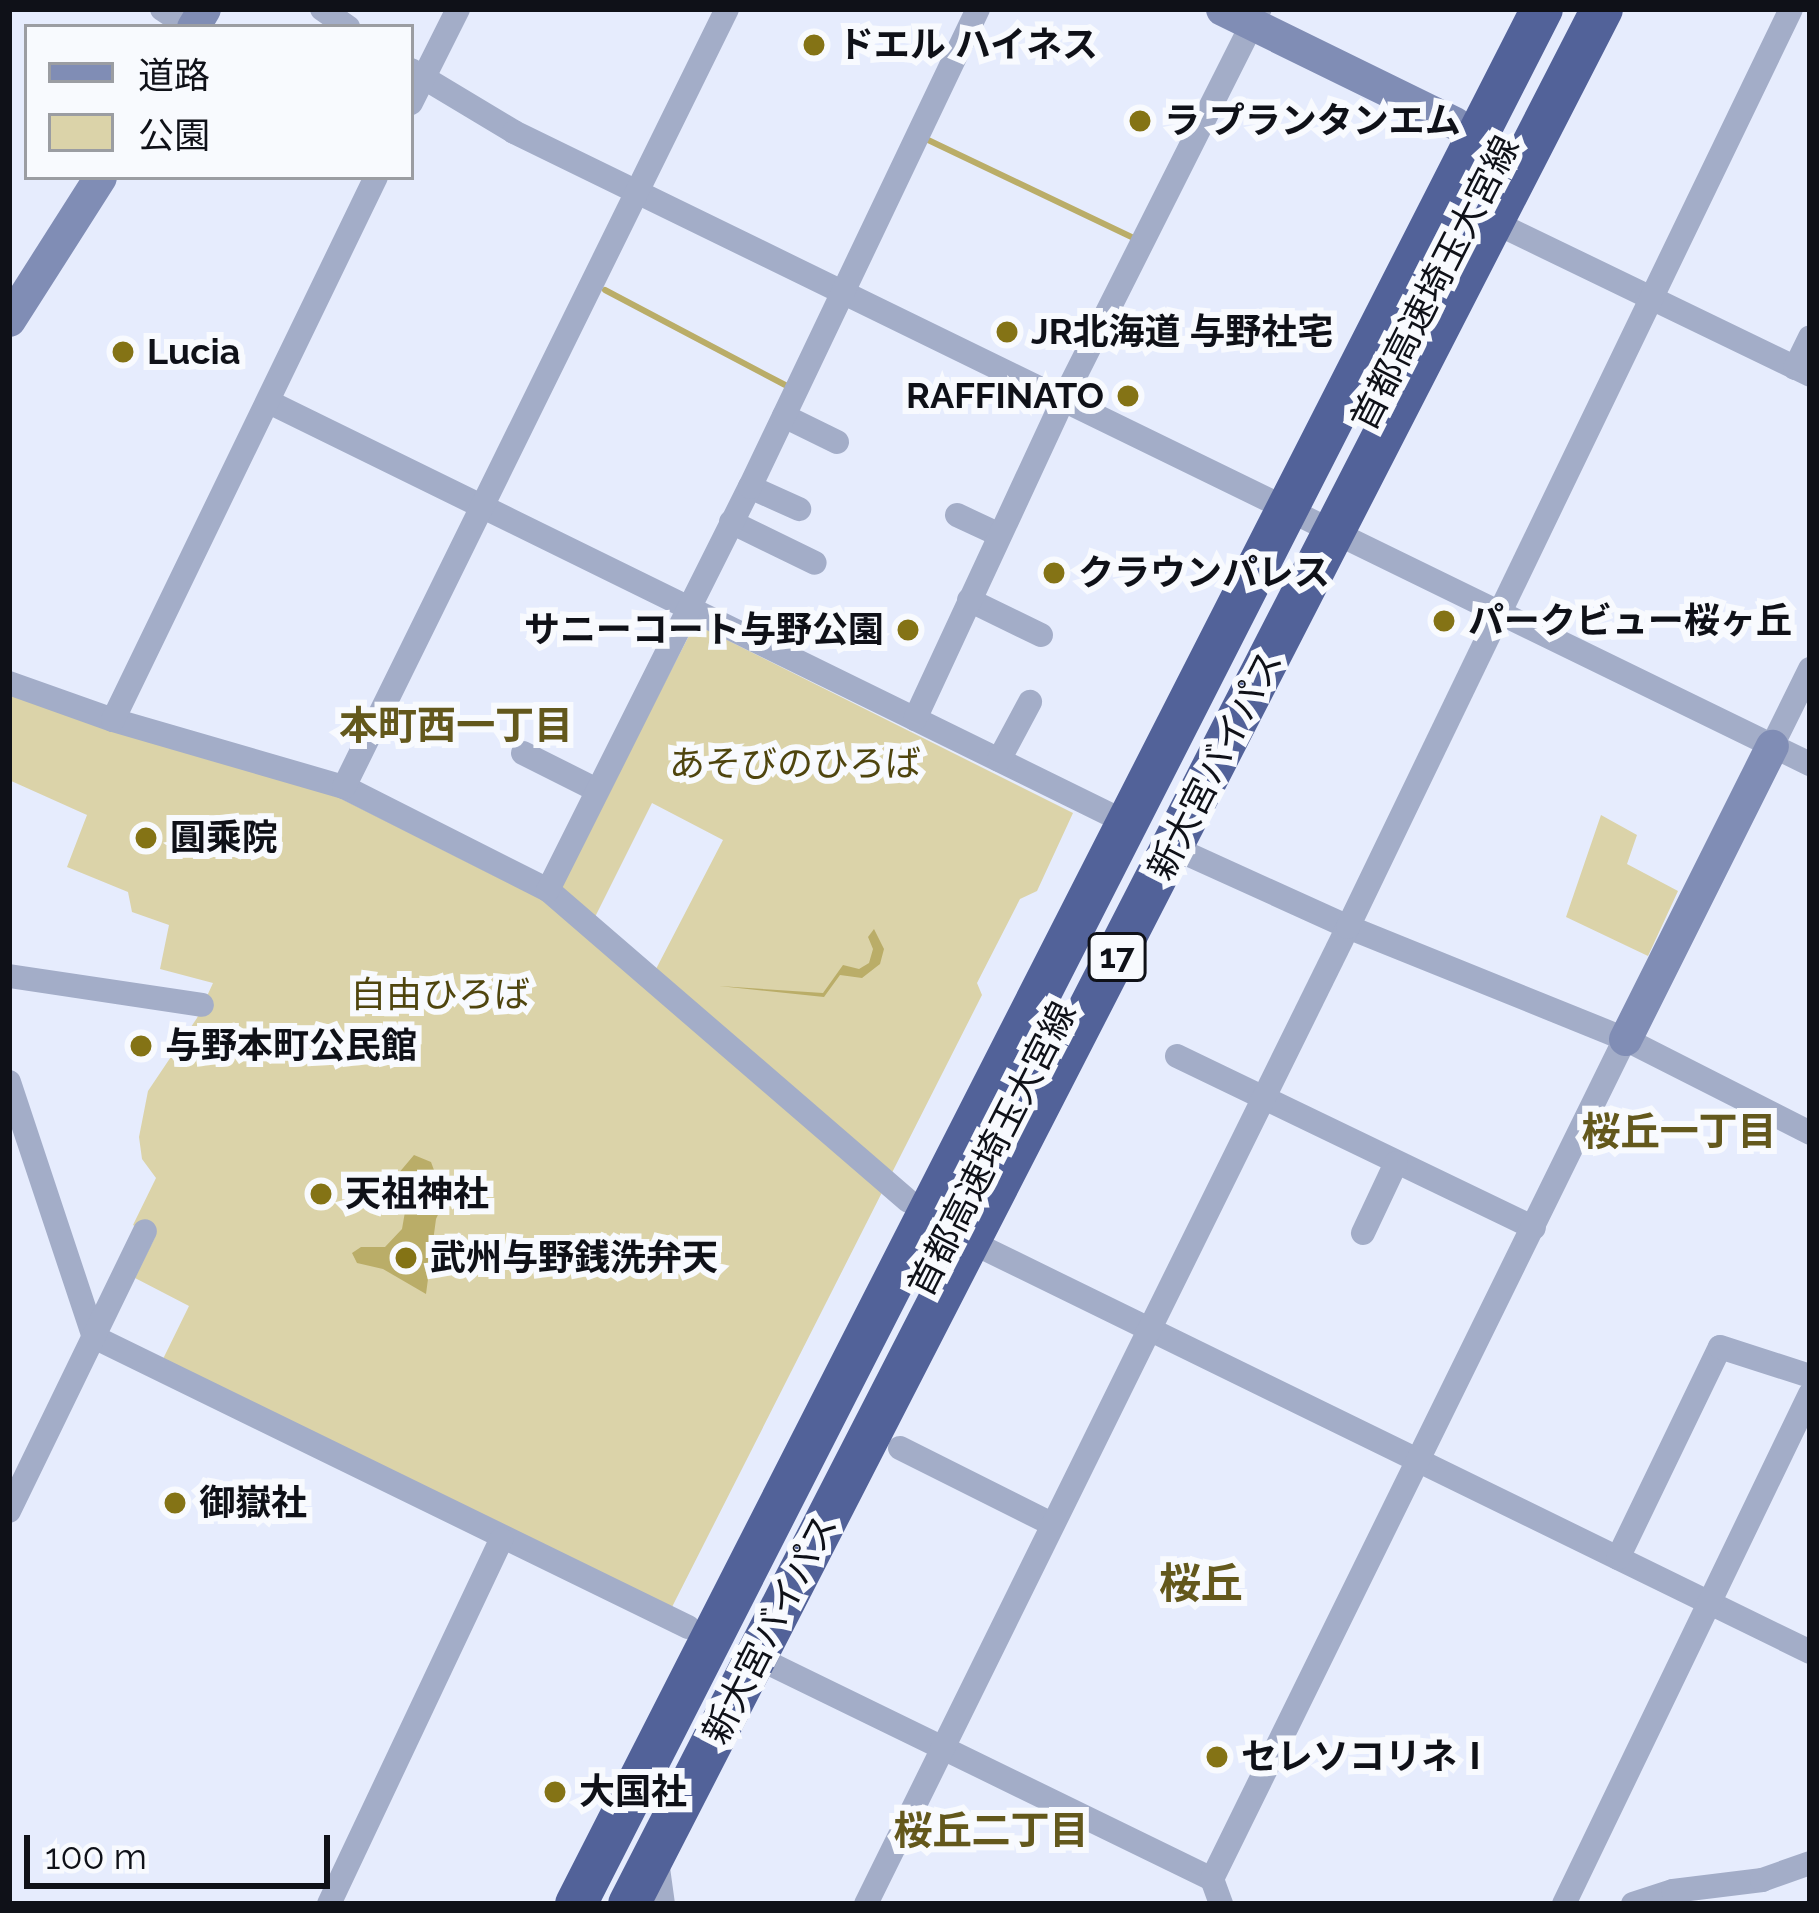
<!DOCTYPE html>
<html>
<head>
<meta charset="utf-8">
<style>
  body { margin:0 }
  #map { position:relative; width:1819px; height:1913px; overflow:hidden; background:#e6ecfd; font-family:Raleway,"Noto Sans JP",sans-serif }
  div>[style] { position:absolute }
  .green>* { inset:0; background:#dbd3a9 }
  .water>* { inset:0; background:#baad68 }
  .stream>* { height:6px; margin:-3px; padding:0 3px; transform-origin:3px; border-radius:3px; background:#baad68 }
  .street>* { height:24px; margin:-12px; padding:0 12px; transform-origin:12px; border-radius:12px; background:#a3adc8 }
  .secondary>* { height:33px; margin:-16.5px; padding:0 16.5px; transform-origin:16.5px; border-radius:16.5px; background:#808db5 }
  .highway>* { height:42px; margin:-21px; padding:0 21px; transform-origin:21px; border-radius:21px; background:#526299 }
  .dots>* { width:33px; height:33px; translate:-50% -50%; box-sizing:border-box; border:6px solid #f8fafe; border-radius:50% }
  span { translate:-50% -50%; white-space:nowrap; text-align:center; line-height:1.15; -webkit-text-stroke:12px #f8fafe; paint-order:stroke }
  .shield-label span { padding:3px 9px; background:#f8fafe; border:3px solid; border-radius:9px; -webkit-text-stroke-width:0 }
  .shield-label { font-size:33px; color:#0f1118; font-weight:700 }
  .poi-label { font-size:36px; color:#0f1118; font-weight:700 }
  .left { translate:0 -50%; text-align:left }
  .right { translate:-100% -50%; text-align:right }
  .street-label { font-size:36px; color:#0f1118 }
  .park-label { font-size:36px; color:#4f450e }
  .neighbourhood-label { font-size:39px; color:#63581c; font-weight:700 }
  .quarter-label { font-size:42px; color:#63581c; font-weight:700 }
  .frame { position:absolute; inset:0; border:12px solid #0f1118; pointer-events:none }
  .legend { position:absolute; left:24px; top:24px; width:390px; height:156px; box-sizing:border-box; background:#f8fafe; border:3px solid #9b9da2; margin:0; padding:15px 21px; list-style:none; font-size:36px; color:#0f1118 }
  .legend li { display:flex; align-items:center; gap:24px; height:60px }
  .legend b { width:60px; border:3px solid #9b9da2 }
  .scale { position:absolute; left:24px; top:1835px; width:306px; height:54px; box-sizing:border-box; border:6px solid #0f1118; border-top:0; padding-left:15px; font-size:36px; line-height:42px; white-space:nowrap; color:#0f1118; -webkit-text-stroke:9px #f8fafe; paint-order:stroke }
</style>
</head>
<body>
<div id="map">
  <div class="green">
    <div style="clip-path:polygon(695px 624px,1073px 813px,1037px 891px,1020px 899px,977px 983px,982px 995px,671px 1609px,163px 1359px,189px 1306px,135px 1278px,155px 1237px,133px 1225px,156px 1178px,142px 1159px,139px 1137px,148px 1091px,197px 1018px,213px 983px,160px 969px,169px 925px,132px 912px,128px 892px,67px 867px,87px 815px,9px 780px,9px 694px,332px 794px,545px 901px,656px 969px,723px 840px,652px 803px,594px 919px,563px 891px,562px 882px)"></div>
    <div style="clip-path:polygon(1601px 815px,1637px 835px,1627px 864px,1678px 891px,1648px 956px,1566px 917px)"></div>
  </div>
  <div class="water">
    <div style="clip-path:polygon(874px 929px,884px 949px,880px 964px,862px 978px,840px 975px,824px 997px,719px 986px,823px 993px,843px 965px,859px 969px,869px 963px,873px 949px,868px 937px)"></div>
    <div style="clip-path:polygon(414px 1155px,431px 1162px,445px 1200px,436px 1219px,426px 1294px,383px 1269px,357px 1263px,352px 1253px,361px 1247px,385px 1247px,402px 1229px,406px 1206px,392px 1181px)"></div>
  </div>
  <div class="stream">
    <div style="left:926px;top:139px;width:230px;rotate:25.5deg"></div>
    <div style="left:605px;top:290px;width:208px;rotate:27.8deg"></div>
  </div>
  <div class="street">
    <div style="left:162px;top:9px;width:32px;rotate:34deg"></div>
    <div style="left:322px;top:9px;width:32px;rotate:35deg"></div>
    <div style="left:411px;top:70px;width:120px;rotate:31deg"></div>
    <div style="left:514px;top:132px;width:1442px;rotate:26deg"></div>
    <div style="left:411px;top:103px;width:105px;rotate:-63.4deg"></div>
    <div style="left:1494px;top:222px;width:351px;rotate:25.8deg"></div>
    <div style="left:1795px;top:368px;width:34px;rotate:-64deg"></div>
    <div style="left:269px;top:402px;width:936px;rotate:26.13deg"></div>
    <div style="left:784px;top:416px;width:59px;rotate:26.1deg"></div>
    <div style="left:750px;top:487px;width:54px;rotate:24.2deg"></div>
    <div style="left:957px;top:515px;width:47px;rotate:24.9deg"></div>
    <div style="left:731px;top:522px;width:93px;rotate:26deg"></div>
    <div style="left:969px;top:600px;width:80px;rotate:25.9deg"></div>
    <div style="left:9px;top:683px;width:110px;rotate:19.6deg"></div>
    <div style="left:113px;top:720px;width:241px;rotate:16.2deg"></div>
    <div style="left:344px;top:787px;width:229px;rotate:26.8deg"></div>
    <div style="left:548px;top:890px;width:476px;rotate:40.8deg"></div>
    <div style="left:915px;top:719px;width:352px;rotate:-65.1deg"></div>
    <div style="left:1063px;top:400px;width:438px;rotate:-63.3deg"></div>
    <div style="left:113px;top:720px;width:603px;rotate:-64.16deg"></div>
    <div style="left:1772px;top:746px;width:86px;rotate:-63.7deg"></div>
    <div style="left:523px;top:753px;width:83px;rotate:26.6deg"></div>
    <div style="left:999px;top:760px;width:66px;rotate:-61.9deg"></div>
    <div style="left:344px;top:787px;width:867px;rotate:-63.79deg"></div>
    <div style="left:1172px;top:847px;width:193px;rotate:24.4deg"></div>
    <div style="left:1348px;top:927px;width:299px;rotate:22deg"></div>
    <div style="left:1625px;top:1039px;width:208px;rotate:26.9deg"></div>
    <div style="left:548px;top:890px;width:451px;rotate:-63.4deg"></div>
    <div style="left:750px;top:487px;width:530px;rotate:-64.5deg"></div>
    <div style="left:9px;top:976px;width:195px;rotate:8.5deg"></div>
    <div style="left:1177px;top:1056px;width:396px;rotate:25.7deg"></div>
    <div style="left:9px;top:1082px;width:269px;rotate:71.6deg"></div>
    <div style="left:94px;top:1337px;width:661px;rotate:26.02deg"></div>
    <div style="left:1363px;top:1233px;width:77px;rotate:-64.8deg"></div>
    <div style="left:969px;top:1241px;width:936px;rotate:26.04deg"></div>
    <div style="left:900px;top:1448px;width:170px;rotate:26.6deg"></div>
    <div style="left:9px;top:1511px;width:311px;rotate:-64.1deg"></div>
    <div style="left:1618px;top:1558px;width:234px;rotate:-64.2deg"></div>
    <div style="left:1720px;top:1347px;width:95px;rotate:17.9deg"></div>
    <div style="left:756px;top:1657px;width:507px;rotate:25.96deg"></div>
    <div style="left:1212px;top:1879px;width:27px;rotate:70deg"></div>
    <div style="left:657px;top:1861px;width:43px;rotate:82.1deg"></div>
    <div style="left:1212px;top:1879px;width:936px;rotate:-63.82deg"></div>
    <div style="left:329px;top:1904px;width:403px;rotate:-64.7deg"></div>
    <div style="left:866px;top:1904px;width:1089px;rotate:-63.74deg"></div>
    <div style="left:1348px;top:927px;width:1019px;rotate:-64.24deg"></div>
    <div style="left:1564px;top:1904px;width:566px;rotate:-64.25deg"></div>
    <div style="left:1633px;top:1904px;width:42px;rotate:-18deg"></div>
    <div style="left:1673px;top:1891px;width:90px;rotate:-7deg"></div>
    <div style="left:1762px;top:1880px;width:51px;rotate:-19.5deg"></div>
  </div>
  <div class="secondary">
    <div style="left:1222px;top:9px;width:259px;rotate:26.1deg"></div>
    <div style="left:193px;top:27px;width:21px;rotate:-59deg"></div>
    <div style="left:9px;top:320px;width:169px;rotate:-57.5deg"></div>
    <div style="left:1625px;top:1039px;width:328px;rotate:-63.4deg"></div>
  </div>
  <div class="highway">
    <div style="left:576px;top:1904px;width:2127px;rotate:-62.99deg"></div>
    <div style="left:629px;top:1904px;width:2130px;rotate:-62.82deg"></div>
  </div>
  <div class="dots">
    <div style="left:814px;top:45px;background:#847315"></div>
    <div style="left:1140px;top:121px;background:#847315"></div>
    <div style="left:1007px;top:332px;background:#847315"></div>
    <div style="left:123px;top:352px;background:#847315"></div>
    <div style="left:1128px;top:396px;background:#847315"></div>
    <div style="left:1054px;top:573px;background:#847315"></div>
    <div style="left:1444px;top:621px;background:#847315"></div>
    <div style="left:908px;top:630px;background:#847315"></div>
    <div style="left:146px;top:838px;background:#847315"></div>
    <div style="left:141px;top:1046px;background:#847315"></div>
    <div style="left:321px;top:1194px;background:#847315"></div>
    <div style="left:406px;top:1258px;background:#847315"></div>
    <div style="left:175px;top:1503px;background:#847315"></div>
    <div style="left:1217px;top:1757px;background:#847315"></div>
    <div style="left:555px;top:1792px;background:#847315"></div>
  </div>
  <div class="shield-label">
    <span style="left:1117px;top:957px">17</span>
  </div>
  <div class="poi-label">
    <span class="left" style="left:838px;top:45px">ドエル ハイネス</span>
    <span class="left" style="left:1164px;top:121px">ラ プランタンエム</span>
    <span class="left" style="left:1031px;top:332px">JR北海道 与野社宅</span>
    <span class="left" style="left:147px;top:352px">Lucia</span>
    <span class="right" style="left:1104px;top:396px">RAFFINATO</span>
    <span class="left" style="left:1078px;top:573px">クラウンパレス</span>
    <span class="left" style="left:1468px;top:621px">パークビュー桜ヶ丘</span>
    <span class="right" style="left:884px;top:630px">サニーコート与野公園</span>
    <span class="left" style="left:170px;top:838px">圓乘院</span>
    <span class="left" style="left:165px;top:1046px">与野本町公民館</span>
    <span class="left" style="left:345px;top:1194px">天祖神社</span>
    <span class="left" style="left:430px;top:1258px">武州与野銭洗弁天</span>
    <span class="left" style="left:199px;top:1503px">御嶽社</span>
    <span class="left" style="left:1241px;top:1757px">セレソコリネⅠ</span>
    <span class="left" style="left:579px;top:1792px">大国社</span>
  </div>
  <div class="street-label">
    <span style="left:1435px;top:283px;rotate:-63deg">首都高速埼玉大宮線</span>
    <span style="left:1215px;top:765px;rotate:-63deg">新大宮バイパス</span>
    <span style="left:992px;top:1149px;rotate:-63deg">首都高速埼玉大宮線</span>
    <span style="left:770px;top:1629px;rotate:-63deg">新大宮バイパス</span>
  </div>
  <div class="park-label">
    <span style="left:795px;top:764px">あそびのひろば</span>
    <span style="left:440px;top:995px">自由ひろば</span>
  </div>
  <div class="neighbourhood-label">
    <span style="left:456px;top:725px">本町西一丁目</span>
    <span style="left:1679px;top:1131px">桜丘一丁目</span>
    <span style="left:991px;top:1830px">桜丘二丁目</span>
  </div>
  <div class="quarter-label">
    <span style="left:1201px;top:1584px">桜丘</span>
  </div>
  <div class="frame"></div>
  <ul class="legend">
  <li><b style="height:15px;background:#808db5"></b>道路</li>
  <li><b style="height:33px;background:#dbd3a9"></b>公園</li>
  </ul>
  <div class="scale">100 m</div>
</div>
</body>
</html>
